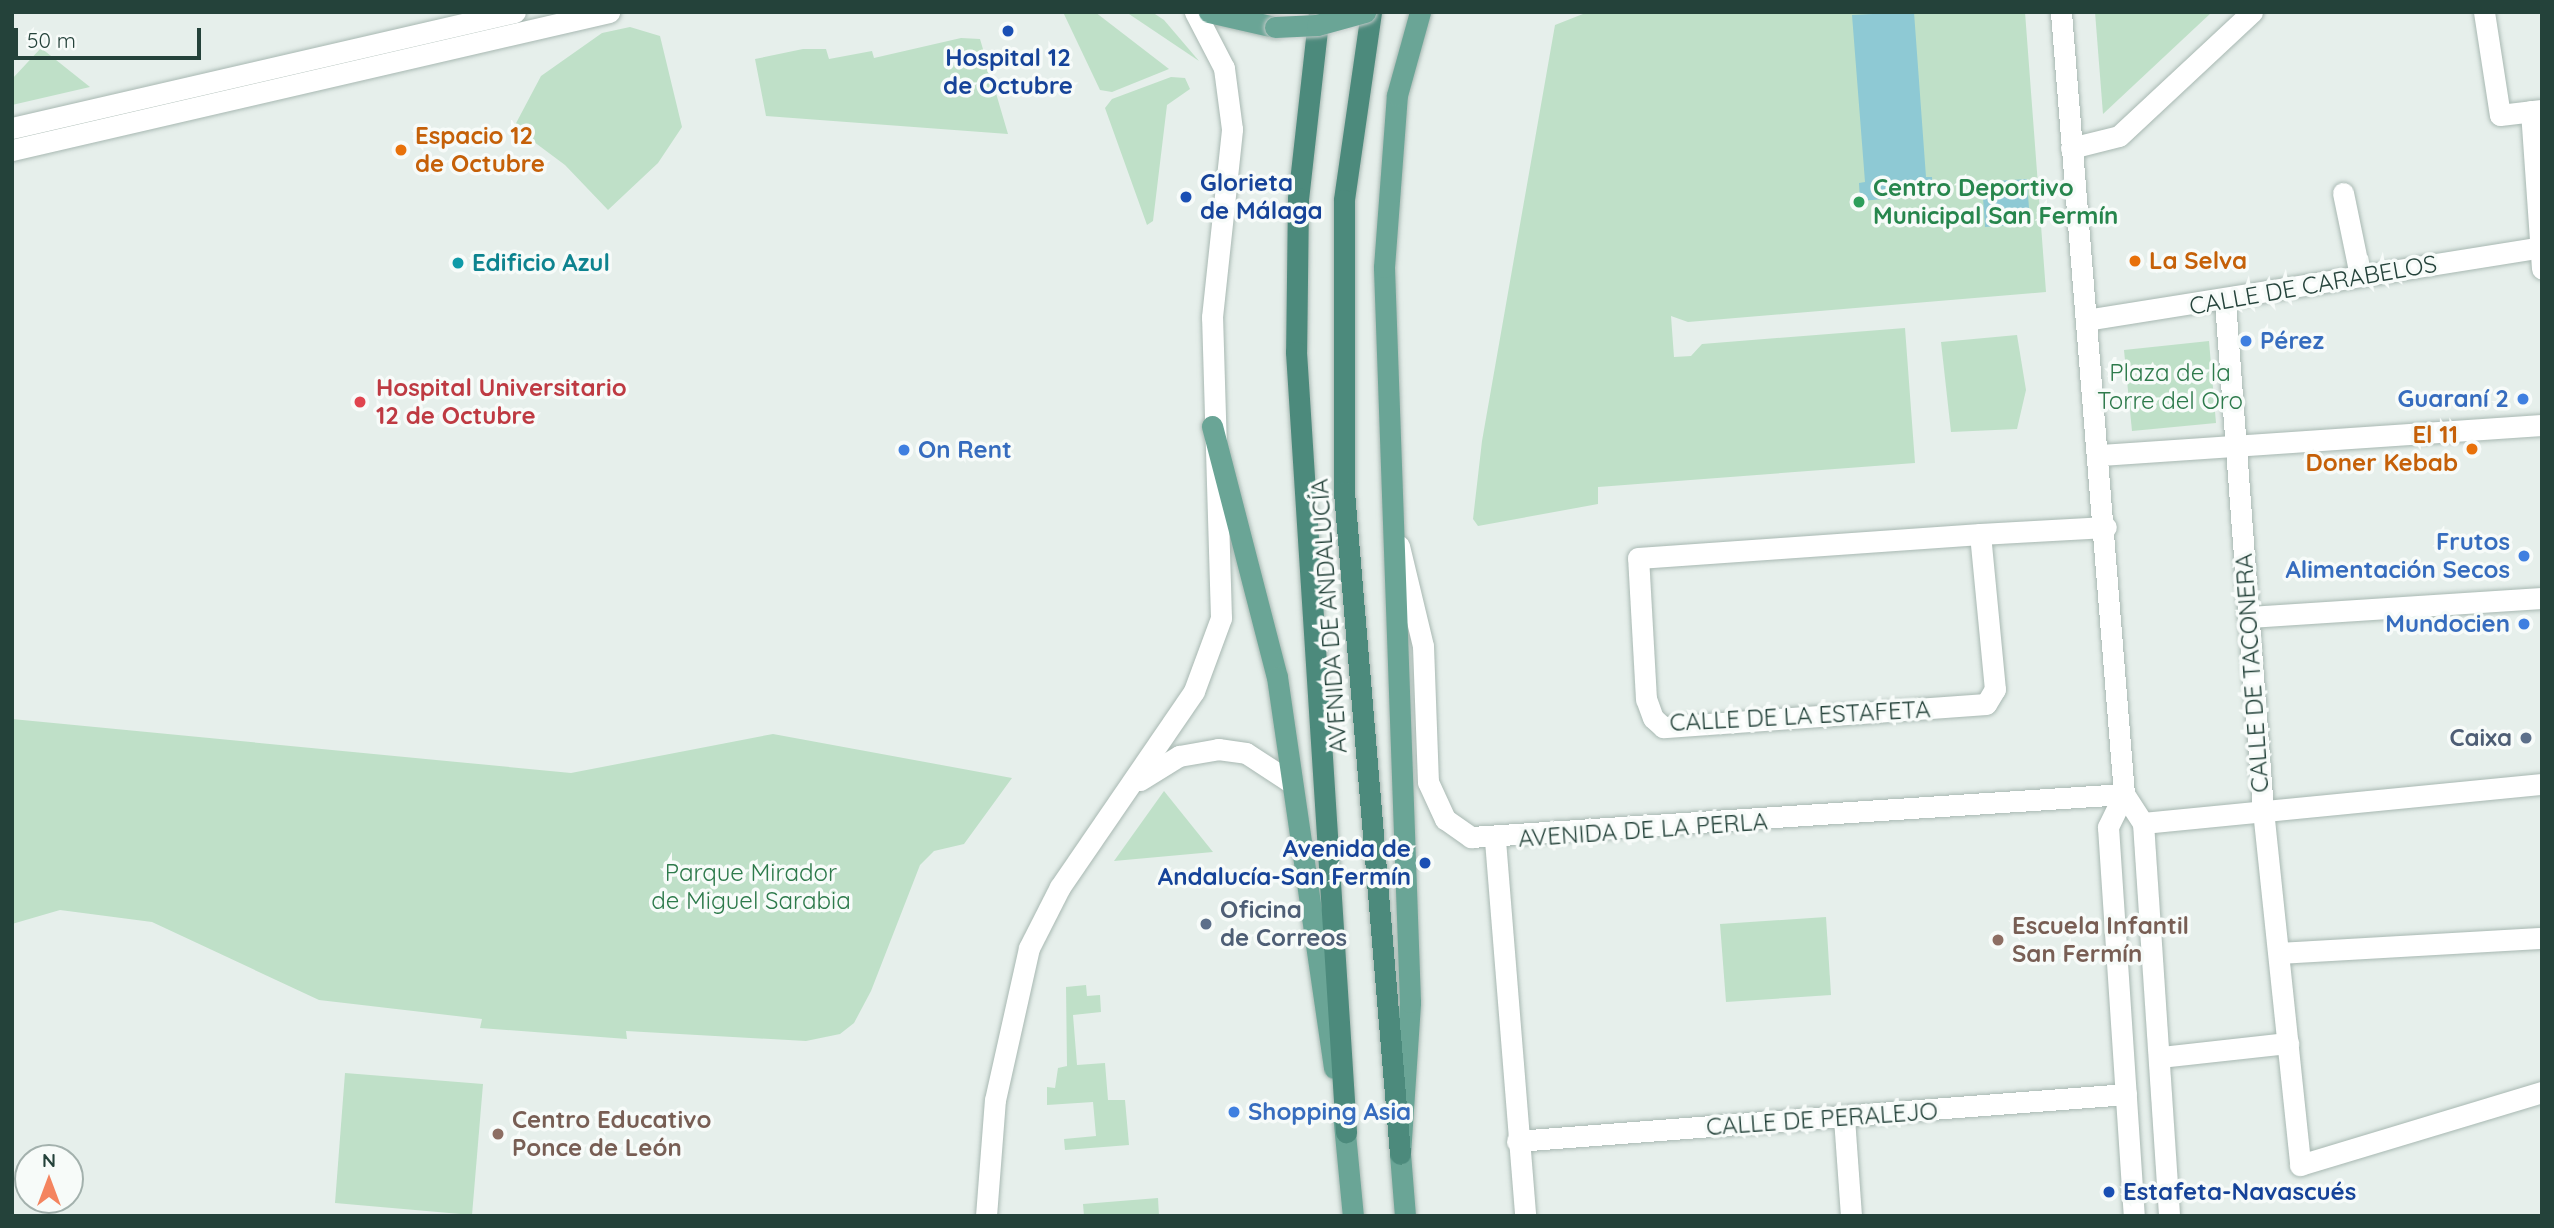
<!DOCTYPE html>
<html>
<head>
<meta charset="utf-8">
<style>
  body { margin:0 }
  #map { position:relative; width:2554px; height:1228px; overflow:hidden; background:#e6efeb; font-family:Quicksand,sans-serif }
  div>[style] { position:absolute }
  .green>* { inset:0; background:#bfe0c8 }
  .water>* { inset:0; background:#8ec9d4 }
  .roads { filter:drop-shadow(0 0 2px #a8b8b2) drop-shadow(0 0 2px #a8b8b2) }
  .minor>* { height:21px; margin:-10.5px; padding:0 10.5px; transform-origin:10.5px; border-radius:10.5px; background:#fff }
  .tertiary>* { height:21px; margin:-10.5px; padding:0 10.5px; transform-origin:10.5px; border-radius:10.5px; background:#fff }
  .primary>* { height:21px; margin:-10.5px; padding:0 10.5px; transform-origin:10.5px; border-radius:10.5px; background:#6aa596 }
  .trunk>* { height:21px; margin:-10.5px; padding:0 10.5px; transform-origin:10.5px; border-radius:10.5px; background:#4c8a7c }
  .bridges { filter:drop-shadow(0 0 2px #c2cac8) drop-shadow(0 0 2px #c2cac8) }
  .primary-bridge>* { height:21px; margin:-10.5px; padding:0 10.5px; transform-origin:10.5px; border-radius:10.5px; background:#6aa596 }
  .dots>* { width:19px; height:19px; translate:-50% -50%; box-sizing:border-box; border:4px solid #f7fbf9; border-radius:50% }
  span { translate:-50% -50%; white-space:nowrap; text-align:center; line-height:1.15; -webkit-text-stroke:7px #f7fbf9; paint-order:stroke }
  .transit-label { font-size:24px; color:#164399; font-weight:700 }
  .left { translate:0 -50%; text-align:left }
  .right { translate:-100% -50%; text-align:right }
  .food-label { font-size:24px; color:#c56008; font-weight:700 }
  .leisure-label { font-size:24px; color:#27864d; font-weight:700 }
  .culture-label { font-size:24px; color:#0d838f; font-weight:700 }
  .street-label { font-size:24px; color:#24423a }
  .shop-label { font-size:24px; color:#366cbe; font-weight:700 }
  .park-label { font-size:24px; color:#2d7a4b }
  .health-label { font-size:24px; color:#be3a42; font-weight:700 }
  .service-label { font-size:24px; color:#4e5e75; font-weight:700 }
  .education-label { font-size:24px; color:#785e54; font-weight:700 }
  .frame { position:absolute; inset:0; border:14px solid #24423a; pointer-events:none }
  .north { position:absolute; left:14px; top:1144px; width:70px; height:70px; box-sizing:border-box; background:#f7fbf9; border:2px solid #a3b1ad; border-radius:50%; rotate:0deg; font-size:19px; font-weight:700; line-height:28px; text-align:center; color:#24423a }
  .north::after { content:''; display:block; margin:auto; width:24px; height:32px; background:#f4845f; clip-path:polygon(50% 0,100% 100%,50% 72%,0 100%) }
  .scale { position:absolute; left:14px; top:28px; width:187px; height:32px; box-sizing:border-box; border:4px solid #24423a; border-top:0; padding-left:9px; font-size:21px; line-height:24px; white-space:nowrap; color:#24423a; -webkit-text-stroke:5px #f7fbf9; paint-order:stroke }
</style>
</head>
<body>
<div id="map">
  <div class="green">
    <div style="clip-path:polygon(1063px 12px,1095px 12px,1169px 69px,1112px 92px,1100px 90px)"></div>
    <div style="clip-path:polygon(1126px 12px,1152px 12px,1164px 20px,1199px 61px)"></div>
    <div style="clip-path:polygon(1588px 12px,2025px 12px,2046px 292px,1688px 322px,1671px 316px,1674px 357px,1691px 356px,1702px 344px,1905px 328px,1915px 463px,1598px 487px,1598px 504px,1478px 526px,1473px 519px,1482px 441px,1555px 25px)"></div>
    <div style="clip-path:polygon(2095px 12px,2212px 12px,2103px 114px)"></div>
    <div style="clip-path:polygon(630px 27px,660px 36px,682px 127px,658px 163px,608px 210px,565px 165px,514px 127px,541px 76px,602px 33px)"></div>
    <div style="clip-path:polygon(961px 38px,980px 39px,1008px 134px,766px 116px,755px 59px,803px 49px,826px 49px,829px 59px,872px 51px,874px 58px)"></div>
    <div style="clip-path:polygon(41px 48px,90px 87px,12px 105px,12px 79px)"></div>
    <div style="clip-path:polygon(1171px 77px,1185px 78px,1190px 89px,1167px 105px,1153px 221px,1147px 225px,1105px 108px,1112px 99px)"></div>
    <div style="clip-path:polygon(2017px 335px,2026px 390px,2017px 429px,1951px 432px,1941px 342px)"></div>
    <div style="clip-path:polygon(2209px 341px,2216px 423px,2132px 431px,2124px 350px)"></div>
    <div style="clip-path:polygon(12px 719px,571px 773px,773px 734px,1012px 778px,964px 844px,934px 851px,920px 865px,871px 991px,854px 1023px,840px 1034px,806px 1041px,626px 1031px,627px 1039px,480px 1028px,482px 1019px,319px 1000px,152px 922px,60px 910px,12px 924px)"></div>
    <div style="clip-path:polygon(1164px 791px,1213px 852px,1114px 861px)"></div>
    <div style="clip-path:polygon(1826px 917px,1831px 995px,1726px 1002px,1720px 924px)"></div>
    <div style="clip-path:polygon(1086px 985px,1087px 996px,1100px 995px,1101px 1012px,1073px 1015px,1077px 1065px,1105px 1063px,1108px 1100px,1125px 1100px,1129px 1145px,1065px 1150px,1064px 1139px,1096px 1136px,1093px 1102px,1047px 1105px,1047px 1087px,1055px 1088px,1058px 1068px,1067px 1066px,1066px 987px)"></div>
    <div style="clip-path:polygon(345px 1073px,483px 1084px,472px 1215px,335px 1203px)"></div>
    <div style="clip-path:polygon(1158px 1198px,1159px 1216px,1084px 1216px,1083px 1204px)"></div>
  </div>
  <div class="water">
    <div style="clip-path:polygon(1914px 12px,1926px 177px,1932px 177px,1933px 195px,1860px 201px,1859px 183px,1865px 182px,1852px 15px)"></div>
    <div style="clip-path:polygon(2027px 179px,2030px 224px,1985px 227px,1982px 182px)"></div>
  </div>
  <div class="roads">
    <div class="minor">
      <div style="left:2484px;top:12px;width:104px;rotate:81.2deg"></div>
      <div style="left:2500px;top:115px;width:42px;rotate:-6.8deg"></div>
      <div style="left:2531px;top:111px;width:158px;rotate:86deg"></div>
      <div style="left:12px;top:128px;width:516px;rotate:-12.99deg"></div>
      <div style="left:2071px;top:148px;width:49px;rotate:-14deg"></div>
      <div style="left:2119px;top:136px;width:182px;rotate:-43deg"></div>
      <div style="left:12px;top:150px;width:613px;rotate:-13.02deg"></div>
      <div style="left:2343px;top:193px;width:84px;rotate:78.3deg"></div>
      <div style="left:2225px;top:302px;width:509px;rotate:85.72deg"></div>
      <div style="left:2263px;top:810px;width:357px;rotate:84deg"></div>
      <div style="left:2300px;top:1165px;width:253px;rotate:-16.8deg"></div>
      <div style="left:2086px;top:320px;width:462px;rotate:-9.1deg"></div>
      <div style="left:2100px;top:455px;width:443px;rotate:-3.9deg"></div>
      <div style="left:1980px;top:534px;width:156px;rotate:84.5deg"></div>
      <div style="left:1995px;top:689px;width:17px;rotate:121deg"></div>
      <div style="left:1986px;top:704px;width:324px;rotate:175.9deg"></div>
      <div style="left:1663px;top:727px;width:13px;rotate:-138deg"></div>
      <div style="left:1653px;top:718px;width:20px;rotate:-110deg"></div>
      <div style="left:1646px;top:699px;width:141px;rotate:-93.2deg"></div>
      <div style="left:1638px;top:558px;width:343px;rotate:-4deg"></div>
      <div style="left:1980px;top:534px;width:126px;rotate:-3.2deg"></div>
      <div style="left:1399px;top:546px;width:103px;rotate:76.5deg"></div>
      <div style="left:1423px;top:646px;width:136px;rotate:87.9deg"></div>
      <div style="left:1428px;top:782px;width:41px;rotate:65.3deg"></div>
      <div style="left:1445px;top:819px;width:32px;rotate:35deg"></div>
      <div style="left:1471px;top:837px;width:654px;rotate:-3.77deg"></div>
      <div style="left:2124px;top:794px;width:785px;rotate:-94.61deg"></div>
      <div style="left:2248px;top:617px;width:295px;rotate:-3.7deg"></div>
      <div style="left:2143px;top:823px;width:401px;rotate:-5.6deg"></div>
      <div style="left:1495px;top:840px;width:377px;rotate:85.4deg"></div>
      <div style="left:2280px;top:953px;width:262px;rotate:-3.3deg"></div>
      <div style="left:2161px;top:1057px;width:128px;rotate:-6.3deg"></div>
      <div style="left:1844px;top:1118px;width:98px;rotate:85.9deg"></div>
      <div style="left:1517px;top:1141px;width:611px;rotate:-4.41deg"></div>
    </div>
    <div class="tertiary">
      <div style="left:1140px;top:780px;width:46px;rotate:-31.6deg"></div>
      <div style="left:1179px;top:756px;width:40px;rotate:-10deg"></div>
      <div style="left:1218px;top:749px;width:28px;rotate:8deg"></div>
      <div style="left:1246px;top:753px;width:51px;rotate:33.1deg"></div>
      <div style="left:2124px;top:794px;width:35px;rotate:57deg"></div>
      <div style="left:2143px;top:823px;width:394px;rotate:86.2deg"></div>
      <div style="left:2124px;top:794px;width:37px;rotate:116deg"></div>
      <div style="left:2108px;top:827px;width:390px;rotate:86.2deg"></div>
      <div style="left:986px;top:1216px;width:116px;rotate:-85.6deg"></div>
      <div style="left:995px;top:1100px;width:156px;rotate:-77.4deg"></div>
      <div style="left:1029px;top:948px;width:68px;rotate:-63.1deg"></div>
      <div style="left:1060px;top:887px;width:237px;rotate:-55.6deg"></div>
      <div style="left:1194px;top:691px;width:78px;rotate:-69.7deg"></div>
      <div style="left:1221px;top:618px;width:301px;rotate:-91.7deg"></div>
      <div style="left:1212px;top:317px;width:189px;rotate:-83.9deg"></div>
      <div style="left:1232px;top:129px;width:62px;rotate:-97.5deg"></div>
      <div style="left:1224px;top:68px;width:63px;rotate:-117.4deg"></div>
    </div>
    <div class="primary">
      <div style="left:1209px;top:12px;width:68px;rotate:12.8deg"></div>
      <div style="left:1212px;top:426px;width:259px;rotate:75.5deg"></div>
      <div style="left:1277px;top:677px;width:395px;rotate:81.7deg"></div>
      <div style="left:1343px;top:1113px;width:103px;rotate:84.5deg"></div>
      <div style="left:1405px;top:1216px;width:62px;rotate:-94.6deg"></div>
      <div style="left:1400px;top:1154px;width:152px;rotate:-86.2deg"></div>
      <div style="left:1410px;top:1002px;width:735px;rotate:-92.03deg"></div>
      <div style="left:1384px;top:267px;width:172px;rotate:-85.7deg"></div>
      <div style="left:1397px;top:95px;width:86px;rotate:-74.5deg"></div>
    </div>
    <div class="trunk">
      <div style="left:1319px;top:12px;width:187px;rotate:96.4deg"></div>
      <div style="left:1298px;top:198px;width:154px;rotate:90.7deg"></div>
      <div style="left:1296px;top:352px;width:782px;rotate:86.33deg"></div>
      <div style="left:1371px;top:12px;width:190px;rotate:98.2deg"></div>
      <div style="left:1344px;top:200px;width:292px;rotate:90deg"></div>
      <div style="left:1344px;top:492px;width:664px;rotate:85.16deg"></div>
    </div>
  </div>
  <div class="bridges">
    <div class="primary-bridge">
      <div style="left:1275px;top:27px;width:42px;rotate:-2.7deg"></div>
      <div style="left:1317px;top:25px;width:50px;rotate:-15.2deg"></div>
    </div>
  </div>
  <div class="dots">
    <div style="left:1008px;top:31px;background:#1a4fb4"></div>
    <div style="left:401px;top:150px;background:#e8710a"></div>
    <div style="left:1186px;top:197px;background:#1a4fb4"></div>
    <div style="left:1859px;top:202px;background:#2e9e5b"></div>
    <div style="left:2135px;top:261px;background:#e8710a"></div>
    <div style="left:458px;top:263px;background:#0f9aa8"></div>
    <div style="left:2246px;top:341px;background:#3f7fe0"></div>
    <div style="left:2523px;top:399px;background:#3f7fe0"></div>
    <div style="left:360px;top:402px;background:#e0444e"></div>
    <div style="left:2472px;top:449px;background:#e8710a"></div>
    <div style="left:904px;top:450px;background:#3f7fe0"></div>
    <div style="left:2524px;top:556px;background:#3f7fe0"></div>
    <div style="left:2524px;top:624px;background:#3f7fe0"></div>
    <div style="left:2526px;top:738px;background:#5c6f8a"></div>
    <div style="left:1425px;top:863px;background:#1a4fb4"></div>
    <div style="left:1206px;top:924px;background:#5c6f8a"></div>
    <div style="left:1998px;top:940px;background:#8d6e63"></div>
    <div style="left:1234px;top:1112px;background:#3f7fe0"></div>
    <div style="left:498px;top:1134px;background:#8d6e63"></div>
    <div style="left:2109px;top:1192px;background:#1a4fb4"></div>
  </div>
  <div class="transit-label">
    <span style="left:1008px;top:72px">Hospital 12<br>de Octubre</span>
    <span class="left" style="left:1200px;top:197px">Glorieta<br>de Málaga</span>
    <span class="right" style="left:1411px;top:863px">Avenida de<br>Andalucía-San Fermín</span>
    <span class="left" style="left:2123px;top:1192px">Estafeta-Navascués</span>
  </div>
  <div class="food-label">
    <span class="left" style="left:415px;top:150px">Espacio 12<br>de Octubre</span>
    <span class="left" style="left:2149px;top:261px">La Selva</span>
    <span class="right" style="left:2458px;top:449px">El 11<br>Doner Kebab</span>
  </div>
  <div class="leisure-label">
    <span class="left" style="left:1873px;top:202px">Centro Deportivo<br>Municipal San Fermín</span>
  </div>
  <div class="culture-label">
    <span class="left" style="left:472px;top:263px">Edificio Azul</span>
  </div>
  <div class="street-label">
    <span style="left:2313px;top:285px;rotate:-10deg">CALLE DE CARABELOS</span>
    <span style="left:1329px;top:616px;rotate:-94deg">AVENIDA DE ANDALUCÍA</span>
    <span style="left:2252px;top:673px;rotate:-94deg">CALLE DE TACONERA</span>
    <span style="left:1800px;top:716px;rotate:-3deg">CALLE DE LA ESTAFETA</span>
    <span style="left:1643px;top:830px;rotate:-4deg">AVENIDA DE LA PERLA</span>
    <span style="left:1822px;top:1119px;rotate:-4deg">CALLE DE PERALEJO</span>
  </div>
  <div class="shop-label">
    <span class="left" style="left:2260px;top:341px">Pérez</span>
    <span class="right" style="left:2509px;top:399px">Guaraní 2</span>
    <span class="left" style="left:918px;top:450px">On Rent</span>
    <span class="right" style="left:2510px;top:556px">Frutos<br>Alimentación Secos</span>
    <span class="right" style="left:2510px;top:624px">Mundocien</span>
    <span class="left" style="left:1248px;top:1112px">Shopping Asia</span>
  </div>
  <div class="park-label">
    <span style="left:2170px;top:387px">Plaza de la<br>Torre del Oro</span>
    <span style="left:751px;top:887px">Parque Mirador<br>de Miguel Sarabia</span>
  </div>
  <div class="health-label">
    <span class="left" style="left:376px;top:402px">Hospital Universitario<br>12 de Octubre</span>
  </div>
  <div class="service-label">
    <span class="right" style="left:2512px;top:738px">Caixa</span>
    <span class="left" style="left:1220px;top:924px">Oficina<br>de Correos</span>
  </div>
  <div class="education-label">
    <span class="left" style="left:2012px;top:940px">Escuela Infantil<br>San Fermín</span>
    <span class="left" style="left:512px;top:1134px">Centro Educativo<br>Ponce de León</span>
  </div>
  <div class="frame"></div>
  <div class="north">N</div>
  <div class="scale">50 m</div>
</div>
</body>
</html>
